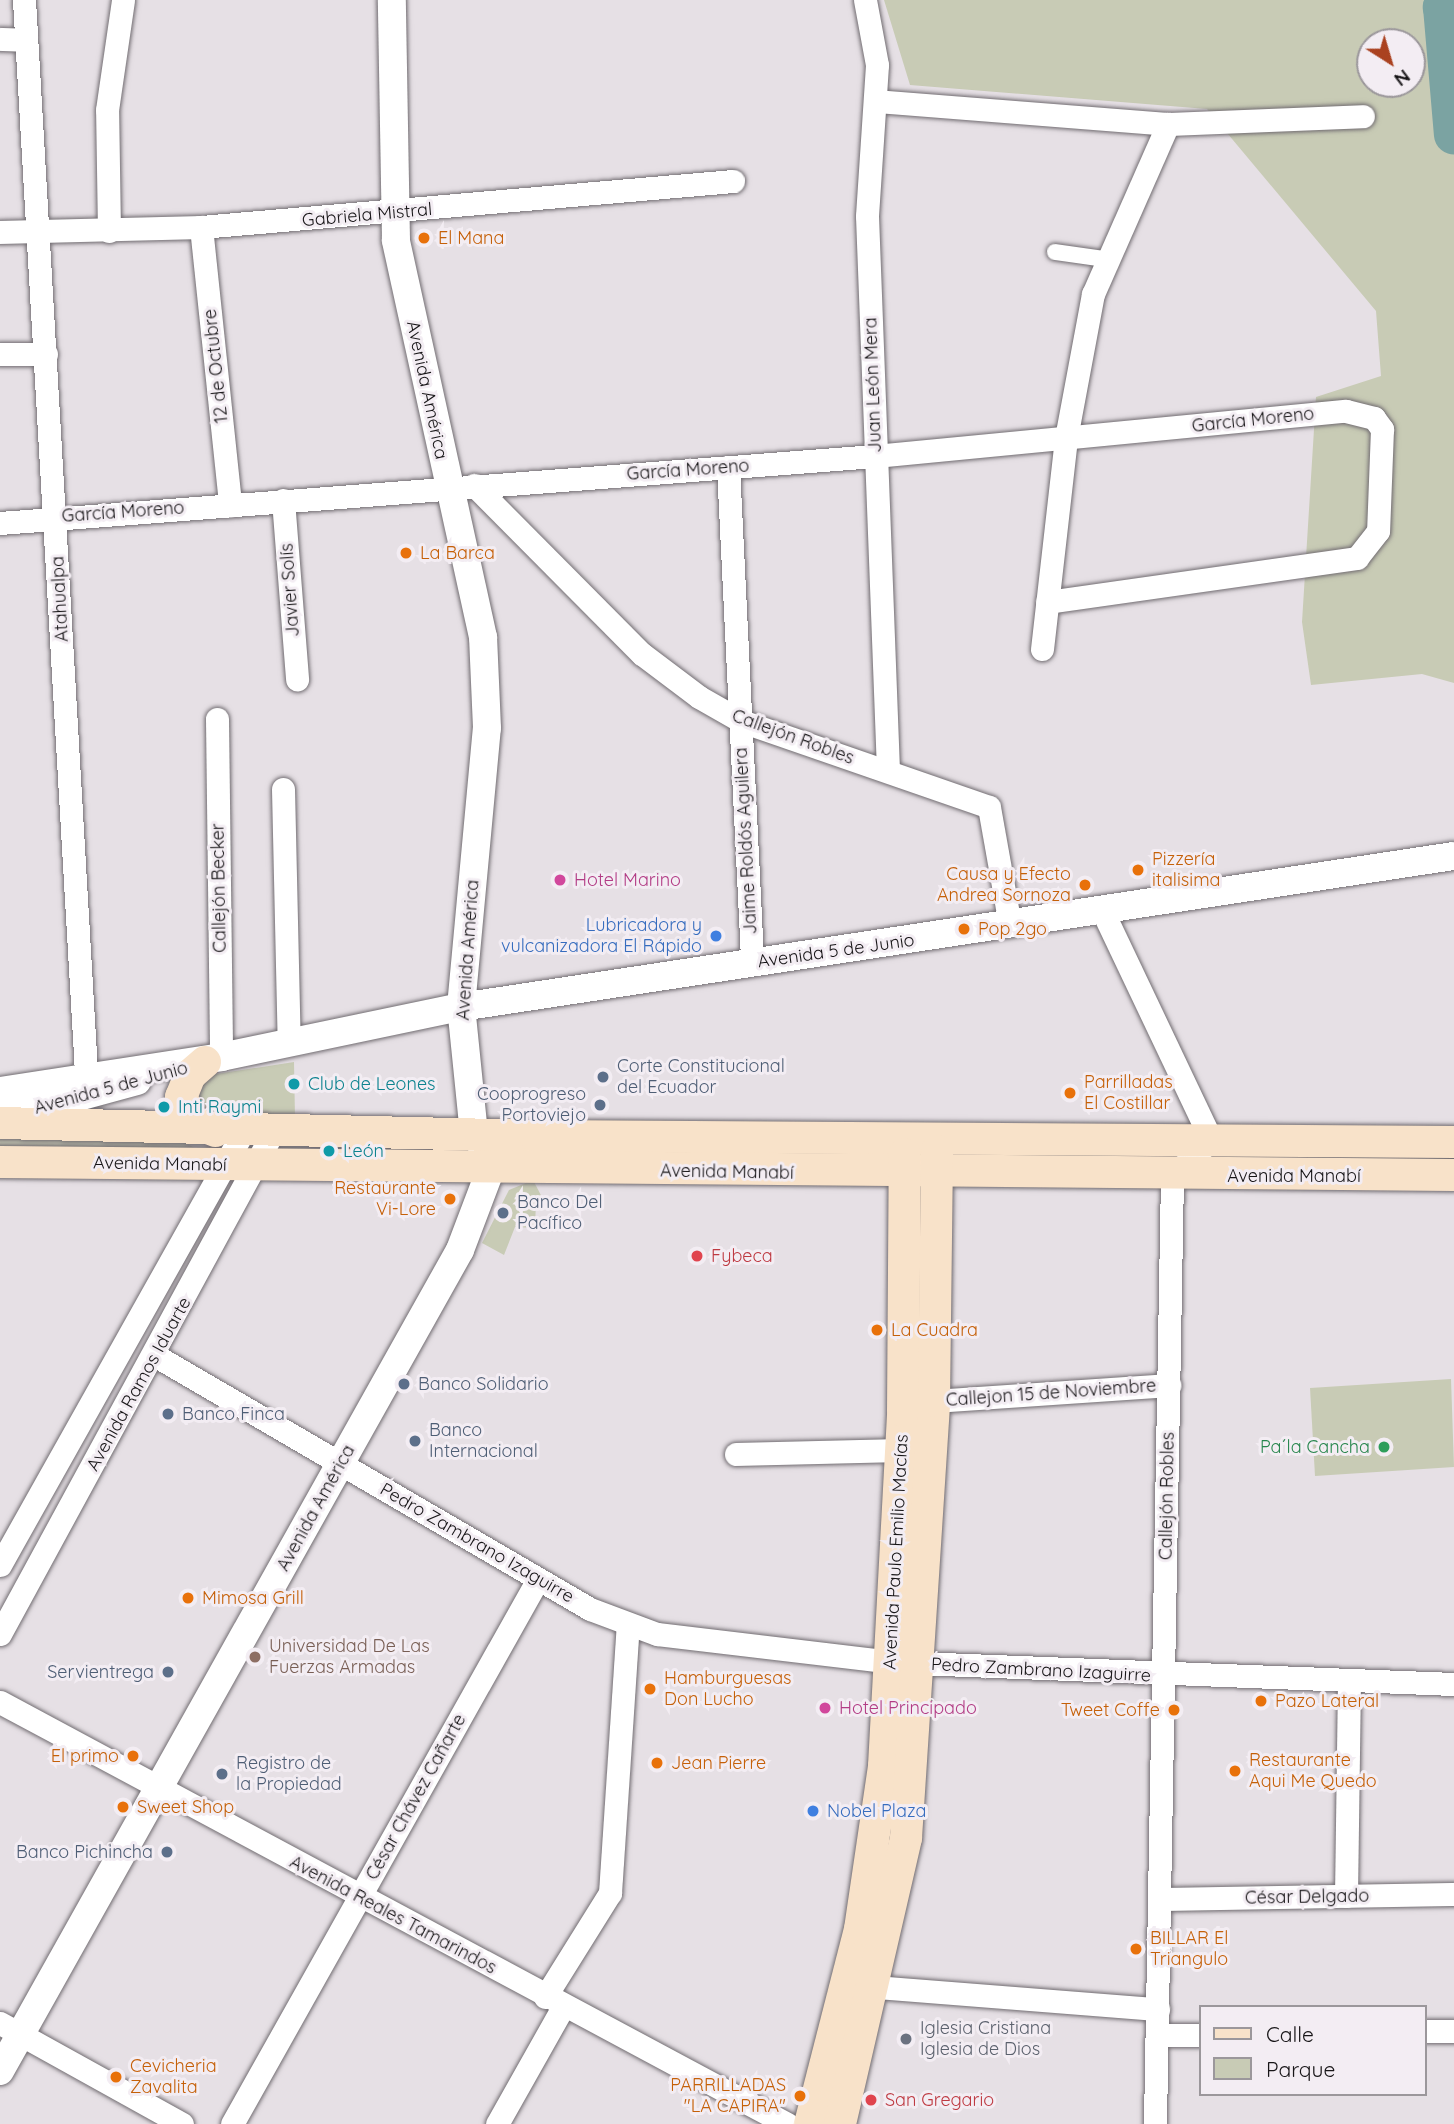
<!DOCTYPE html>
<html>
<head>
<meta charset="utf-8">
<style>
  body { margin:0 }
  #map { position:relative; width:1454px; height:2124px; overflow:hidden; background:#e6e0e5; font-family:Quicksand,sans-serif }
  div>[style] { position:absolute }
  .green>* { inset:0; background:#c8cbb5 }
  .water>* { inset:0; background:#7ba3a2 }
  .river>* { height:40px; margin:-20px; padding:0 20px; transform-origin:20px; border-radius:20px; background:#7ba3a2 }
  .roads { filter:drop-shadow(0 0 2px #716c71) drop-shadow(0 0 2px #716c71) }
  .pedestrian>* { height:16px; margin:-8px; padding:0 8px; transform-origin:8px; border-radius:8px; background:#fff }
  .minor>* { height:23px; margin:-11.5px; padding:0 11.5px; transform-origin:11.5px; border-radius:11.5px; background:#fff }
  .tertiary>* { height:28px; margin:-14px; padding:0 14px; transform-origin:14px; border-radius:14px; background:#fff }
  .secondary>* { height:32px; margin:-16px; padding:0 16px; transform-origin:16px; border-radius:16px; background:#f8e2c9 }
  .dots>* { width:19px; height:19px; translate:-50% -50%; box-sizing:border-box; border:4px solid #f3edf3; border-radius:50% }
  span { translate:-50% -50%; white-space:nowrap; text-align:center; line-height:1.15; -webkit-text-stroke:6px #f3edf3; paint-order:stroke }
  .street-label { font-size:18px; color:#171517 }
  .food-label { font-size:18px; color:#c56008 }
  .left { translate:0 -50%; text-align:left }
  .right { translate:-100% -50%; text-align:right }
  .hotel-label { font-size:18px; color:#b23c85 }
  .shop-label { font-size:18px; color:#366cbe }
  .service-label { font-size:18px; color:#4e5e75 }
  .culture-label { font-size:18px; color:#0d838f }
  .health-label { font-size:18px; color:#be3a42 }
  .leisure-label { font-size:18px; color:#27864d }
  .education-label { font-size:18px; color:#785e54 }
  .worship-label { font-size:18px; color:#5b616d }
  .legend { position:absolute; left:1199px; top:2005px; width:228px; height:91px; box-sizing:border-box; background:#f3edf3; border:2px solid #9b979b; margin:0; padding:9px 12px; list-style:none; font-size:21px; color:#171517 }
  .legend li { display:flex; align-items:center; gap:14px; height:35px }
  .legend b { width:35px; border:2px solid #9b979b }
  .north { position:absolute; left:1356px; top:28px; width:70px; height:70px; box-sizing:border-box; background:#f3edf3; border:2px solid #9b979b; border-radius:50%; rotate:143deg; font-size:19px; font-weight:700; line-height:28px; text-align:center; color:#171517 }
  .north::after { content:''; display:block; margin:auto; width:24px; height:32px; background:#aa4220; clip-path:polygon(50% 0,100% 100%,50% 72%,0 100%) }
</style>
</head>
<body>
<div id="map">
  <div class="green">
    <div style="clip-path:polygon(evenodd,884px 0,1454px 0,1454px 683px,1422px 674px,1311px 685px,1302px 622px,1316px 397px,1381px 376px,1376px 311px,1207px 109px,910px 85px,884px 0,1370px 42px,1412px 42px,1412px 84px,1370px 84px,1370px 42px)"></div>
    <div style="clip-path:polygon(294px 1062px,295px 1118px,209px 1119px,190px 1089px,203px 1076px)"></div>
    <div style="clip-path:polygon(0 1135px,185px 1142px,202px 1153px,0 1147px)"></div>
    <div style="clip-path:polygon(533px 1180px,544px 1201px,536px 1201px,535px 1228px,515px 1227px,504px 1255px,482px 1243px,509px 1190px)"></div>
    <div style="clip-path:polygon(1451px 1379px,1454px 1467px,1315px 1476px,1310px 1388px)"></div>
  </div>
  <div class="water">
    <div style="clip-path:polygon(1442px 0,1454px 0,1454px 123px,1437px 88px)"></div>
  </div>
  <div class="river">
    <div style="left:1448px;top:0;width:9px;rotate:126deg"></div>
    <div style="left:1443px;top:7px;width:128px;rotate:85.1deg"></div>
  </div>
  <div class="roads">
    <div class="pedestrian">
      <div style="left:1055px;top:252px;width:50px;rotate:8deg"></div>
    </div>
    <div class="minor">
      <div style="left:24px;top:0;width:1075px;rotate:86.69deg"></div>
      <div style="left:865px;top:0;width:66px;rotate:79.5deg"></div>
      <div style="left:877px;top:65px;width:151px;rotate:93.8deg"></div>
      <div style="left:867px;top:216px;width:555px;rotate:87.83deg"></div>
      <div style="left:0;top:39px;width:26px;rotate:2deg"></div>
      <div style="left:876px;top:101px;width:293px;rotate:4.5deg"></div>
      <div style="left:201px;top:227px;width:280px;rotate:84deg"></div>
      <div style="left:109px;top:231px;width:121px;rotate:-90.9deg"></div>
      <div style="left:107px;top:110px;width:111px;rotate:-81.7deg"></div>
      <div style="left:0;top:232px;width:201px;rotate:-1.4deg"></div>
      <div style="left:201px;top:227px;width:534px;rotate:-4.94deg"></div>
      <div style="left:0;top:354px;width:46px"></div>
      <div style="left:728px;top:467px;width:498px;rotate:87.2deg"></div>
      <div style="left:474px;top:485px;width:238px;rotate:45.2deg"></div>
      <div style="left:642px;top:654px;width:71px;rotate:37deg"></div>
      <div style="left:699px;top:697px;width:48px;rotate:29.7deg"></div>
      <div style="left:741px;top:721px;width:262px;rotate:19.1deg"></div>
      <div style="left:989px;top:807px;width:120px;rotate:79.9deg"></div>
      <div style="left:283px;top:500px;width:180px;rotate:85.5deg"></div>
      <div style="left:0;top:523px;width:878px;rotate:-4.38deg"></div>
      <div style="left:875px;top:456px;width:473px;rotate:-5.5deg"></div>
      <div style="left:1346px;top:411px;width:29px;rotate:14deg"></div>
      <div style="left:1374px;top:418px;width:14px;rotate:54deg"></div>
      <div style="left:1382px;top:429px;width:102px;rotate:92.2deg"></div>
      <div style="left:1378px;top:531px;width:34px;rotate:128deg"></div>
      <div style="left:1357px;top:558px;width:313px;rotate:171.9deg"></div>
      <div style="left:1042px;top:649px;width:212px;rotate:-83.5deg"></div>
      <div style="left:1066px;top:438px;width:147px;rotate:-79.4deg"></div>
      <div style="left:1093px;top:294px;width:186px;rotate:-66.2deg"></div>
      <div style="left:1168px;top:124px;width:195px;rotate:-2.3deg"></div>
      <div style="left:217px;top:719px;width:338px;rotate:89.3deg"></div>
      <div style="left:283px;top:789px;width:255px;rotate:88.7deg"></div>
      <div style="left:1102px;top:910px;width:255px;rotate:64.6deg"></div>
      <div style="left:1211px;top:1140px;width:53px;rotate:137.3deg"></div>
      <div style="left:1172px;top:1176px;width:948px;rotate:91.03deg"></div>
      <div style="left:156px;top:1356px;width:502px;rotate:30.24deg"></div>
      <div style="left:590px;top:1609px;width:72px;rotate:20.5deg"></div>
      <div style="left:657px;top:1634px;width:236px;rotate:6.8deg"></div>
      <div style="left:891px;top:1662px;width:563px;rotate:2.24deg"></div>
      <div style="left:934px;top:1401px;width:236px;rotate:-3.9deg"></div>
      <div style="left:736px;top:1454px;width:164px;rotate:-1.4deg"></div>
      <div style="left:0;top:1565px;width:497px;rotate:-60.7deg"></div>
      <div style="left:0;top:1634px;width:574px;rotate:-61.47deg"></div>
      <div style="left:0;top:1702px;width:893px;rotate:28.2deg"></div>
      <div style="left:1346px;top:1896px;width:213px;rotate:-89.2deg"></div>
      <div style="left:1160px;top:1899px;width:294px;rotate:-1deg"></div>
      <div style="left:876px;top:1987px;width:283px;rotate:4.5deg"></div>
      <div style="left:545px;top:1997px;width:123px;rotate:-58deg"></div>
      <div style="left:610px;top:1893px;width:269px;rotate:-86.2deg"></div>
      <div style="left:0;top:2023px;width:208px;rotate:29deg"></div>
      <div style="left:1424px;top:2031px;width:30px"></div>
      <div style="left:1157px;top:2035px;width:43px"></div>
      <div style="left:232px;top:2124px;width:625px;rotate:-60.69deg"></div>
      <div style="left:497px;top:2124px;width:134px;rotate:-60.6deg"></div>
    </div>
    <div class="tertiary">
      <div style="left:0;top:1091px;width:224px;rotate:-8.7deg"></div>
      <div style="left:221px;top:1057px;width:245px;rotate:-11.8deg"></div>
      <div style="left:461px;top:1007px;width:1004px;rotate:-8.65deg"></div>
      <div style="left:1px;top:1118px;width:141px;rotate:-15.2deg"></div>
      <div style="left:0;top:2071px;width:941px;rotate:-60.74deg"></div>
      <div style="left:460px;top:1250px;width:93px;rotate:-69.2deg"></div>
      <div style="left:493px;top:1163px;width:35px;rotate:-123deg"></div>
      <div style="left:474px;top:1134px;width:128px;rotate:-95.8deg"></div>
      <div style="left:461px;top:1007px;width:280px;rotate:-84.7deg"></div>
      <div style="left:487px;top:728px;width:91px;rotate:-92.5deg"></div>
      <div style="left:483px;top:637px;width:406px;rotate:-102.4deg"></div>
      <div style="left:396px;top:240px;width:240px;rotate:-91deg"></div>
    </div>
    <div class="secondary">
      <div style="left:205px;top:1062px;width:20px;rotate:139deg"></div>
      <div style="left:190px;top:1075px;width:24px;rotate:112deg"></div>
      <div style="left:181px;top:1097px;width:28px;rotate:64deg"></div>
      <div style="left:193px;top:1122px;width:24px;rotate:22deg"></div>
      <div style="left:0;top:1123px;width:535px;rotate:1.39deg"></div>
      <div style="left:535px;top:1136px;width:919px;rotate:0.37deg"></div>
      <div style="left:0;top:1162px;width:1454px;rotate:0.51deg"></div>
      <div style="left:810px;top:2124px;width:201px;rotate:-75.6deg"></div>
      <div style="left:860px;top:1929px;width:165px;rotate:-81.6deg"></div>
      <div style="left:884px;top:1766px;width:356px;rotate:-86.9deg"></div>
      <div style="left:903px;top:1411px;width:257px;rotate:-89.6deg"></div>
      <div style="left:840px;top:2124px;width:294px;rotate:-77deg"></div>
      <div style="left:906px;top:1838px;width:438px;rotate:-86.3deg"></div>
      <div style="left:934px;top:1401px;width:250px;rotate:-89.3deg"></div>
    </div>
  </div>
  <div class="dots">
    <div style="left:424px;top:238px;background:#e8710a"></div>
    <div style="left:406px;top:553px;background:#e8710a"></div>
    <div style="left:1138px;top:870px;background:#e8710a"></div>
    <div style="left:560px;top:880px;background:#d1479c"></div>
    <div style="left:1085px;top:885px;background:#e8710a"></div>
    <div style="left:964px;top:929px;background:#e8710a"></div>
    <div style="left:716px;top:936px;background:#3f7fe0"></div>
    <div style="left:603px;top:1077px;background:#5c6f8a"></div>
    <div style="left:294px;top:1084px;background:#0f9aa8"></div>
    <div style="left:1070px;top:1093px;background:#e8710a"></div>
    <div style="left:600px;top:1105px;background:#5c6f8a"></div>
    <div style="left:164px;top:1107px;background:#0f9aa8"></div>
    <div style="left:329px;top:1151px;background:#0f9aa8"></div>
    <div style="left:450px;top:1199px;background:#e8710a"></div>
    <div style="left:503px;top:1213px;background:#5c6f8a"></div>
    <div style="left:697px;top:1256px;background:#e0444e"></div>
    <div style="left:877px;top:1330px;background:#e8710a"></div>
    <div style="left:404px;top:1384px;background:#5c6f8a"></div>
    <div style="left:168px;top:1414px;background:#5c6f8a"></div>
    <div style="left:415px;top:1441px;background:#5c6f8a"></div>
    <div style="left:1384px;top:1447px;background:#2e9e5b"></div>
    <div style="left:188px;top:1598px;background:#e8710a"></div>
    <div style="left:255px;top:1657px;background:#8d6e63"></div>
    <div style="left:168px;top:1672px;background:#5c6f8a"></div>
    <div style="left:650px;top:1689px;background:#e8710a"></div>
    <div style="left:1261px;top:1701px;background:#e8710a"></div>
    <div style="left:825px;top:1708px;background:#d1479c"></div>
    <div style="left:1174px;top:1710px;background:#e8710a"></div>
    <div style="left:133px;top:1756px;background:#e8710a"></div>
    <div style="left:657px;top:1763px;background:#e8710a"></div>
    <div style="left:1235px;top:1771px;background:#e8710a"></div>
    <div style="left:222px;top:1774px;background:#5c6f8a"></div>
    <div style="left:123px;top:1807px;background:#e8710a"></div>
    <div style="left:813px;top:1811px;background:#3f7fe0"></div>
    <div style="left:167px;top:1852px;background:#5c6f8a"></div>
    <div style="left:1136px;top:1949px;background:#e8710a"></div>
    <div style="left:906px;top:2039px;background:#6b7280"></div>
    <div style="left:116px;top:2077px;background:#e8710a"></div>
    <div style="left:800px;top:2096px;background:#e8710a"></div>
    <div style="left:871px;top:2100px;background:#e0444e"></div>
  </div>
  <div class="street-label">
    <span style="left:367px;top:215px;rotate:-5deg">Gabriela Mistral</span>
    <span style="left:216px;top:366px;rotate:-96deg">12 de Octubre</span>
    <span style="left:873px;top:385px;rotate:-92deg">Juan León Mera</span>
    <span style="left:427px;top:390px;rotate:78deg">Avenida América</span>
    <span style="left:1253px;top:420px;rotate:-6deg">García Moreno</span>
    <span style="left:688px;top:470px;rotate:-4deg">García Moreno</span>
    <span style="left:123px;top:512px;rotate:-4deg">García Moreno</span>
    <span style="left:290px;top:590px;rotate:-94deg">Javier Solís</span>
    <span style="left:60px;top:599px;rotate:-93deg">Atahualpa</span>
    <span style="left:793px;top:737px;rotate:20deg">Callejón Robles</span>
    <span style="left:746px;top:841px;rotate:-93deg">Jaime Roldós Aguilera</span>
    <span style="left:219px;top:888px;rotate:-91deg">Callejón Becker</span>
    <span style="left:468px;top:950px;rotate:-86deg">Avenida América</span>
    <span style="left:836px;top:951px;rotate:-8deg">Avenida 5 de Junio</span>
    <span style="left:111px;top:1088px;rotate:-15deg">Avenida 5 de Junio</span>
    <span style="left:160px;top:1164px;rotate:1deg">Avenida Manabí</span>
    <span style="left:727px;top:1172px;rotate:1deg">Avenida Manabí</span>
    <span style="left:1294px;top:1176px">Avenida Manabí</span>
    <span style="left:139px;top:1384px;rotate:-61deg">Avenida Ramos Iduarte</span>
    <span style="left:1051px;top:1393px;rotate:-4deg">Callejon 15 de Noviembre</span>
    <span style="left:1167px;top:1496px;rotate:-89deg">Callejón Robles</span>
    <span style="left:316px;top:1508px;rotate:-61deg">Avenida América</span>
    <span style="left:477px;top:1543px;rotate:30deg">Pedro Zambrano Izaguirre</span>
    <span style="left:896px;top:1552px;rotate:-87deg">Avenida Paulo Emilio Macías</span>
    <span style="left:1041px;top:1670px;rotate:3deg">Pedro Zambrano Izaguirre</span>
    <span style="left:416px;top:1797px;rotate:-61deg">César Chávez Cañarte</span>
    <span style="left:1307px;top:1897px;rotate:-1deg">César Delgado</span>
    <span style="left:393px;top:1915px;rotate:28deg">Avenida Reales Tamarindos</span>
  </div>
  <div class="food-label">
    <span class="left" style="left:438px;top:238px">El Mana</span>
    <span class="left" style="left:420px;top:553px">La Barca</span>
    <span class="left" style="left:1152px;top:870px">Pizzería<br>italisima</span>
    <span class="right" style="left:1071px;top:885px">Causa y Efecto<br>Andrea Sornoza</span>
    <span class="left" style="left:978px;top:929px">Pop 2go</span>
    <span class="left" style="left:1084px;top:1093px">Parrilladas<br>El Costillar</span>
    <span class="right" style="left:436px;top:1199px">Restaurante<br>Vi-Lore</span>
    <span class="left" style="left:891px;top:1330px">La Cuadra</span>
    <span class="left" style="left:202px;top:1598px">Mimosa Grill</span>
    <span class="left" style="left:664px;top:1689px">Hamburguesas<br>Don Lucho</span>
    <span class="left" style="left:1275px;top:1701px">Pazo Lateral</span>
    <span class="right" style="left:1160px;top:1710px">Tweet Coffe</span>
    <span class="right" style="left:119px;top:1756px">El primo</span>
    <span class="left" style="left:1249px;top:1771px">Restaurante<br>Aqui Me Quedo</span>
    <span class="left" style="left:671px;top:1763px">Jean Pierre</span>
    <span class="left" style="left:137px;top:1807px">Sweet Shop</span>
    <span class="left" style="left:1150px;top:1949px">BILLAR El<br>Triangulo</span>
    <span class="left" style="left:130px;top:2077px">Cevicheria<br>Zavalita</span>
    <span class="right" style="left:786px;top:2096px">PARRILLADAS<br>"LA CAPIRA"</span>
  </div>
  <div class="hotel-label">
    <span class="left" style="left:574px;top:880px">Hotel Marino</span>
    <span class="left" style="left:839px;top:1708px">Hotel Principado</span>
  </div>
  <div class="shop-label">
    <span class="right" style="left:702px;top:936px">Lubricadora y<br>vulcanizadora El Rápido</span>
    <span class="left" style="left:827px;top:1811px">Nobel Plaza</span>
  </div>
  <div class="service-label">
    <span class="left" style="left:617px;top:1077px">Corte Constitucional<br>del Ecuador</span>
    <span class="right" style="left:586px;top:1105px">Cooprogreso<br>Portoviejo</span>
    <span class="left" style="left:517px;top:1213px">Banco Del<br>Pacífico</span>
    <span class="left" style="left:418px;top:1384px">Banco Solidario</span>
    <span class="left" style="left:182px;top:1414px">Banco Finca</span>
    <span class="left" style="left:429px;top:1441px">Banco<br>Internacional</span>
    <span class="right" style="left:154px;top:1672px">Servientrega</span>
    <span class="left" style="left:236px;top:1774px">Registro de<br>la Propiedad</span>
    <span class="right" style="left:153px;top:1852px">Banco Pichincha</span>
  </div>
  <div class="culture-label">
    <span class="left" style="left:308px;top:1084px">Club de Leones</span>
    <span class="left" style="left:178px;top:1107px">Inti Raymi</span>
    <span class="left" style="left:343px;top:1151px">León</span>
  </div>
  <div class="health-label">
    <span class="left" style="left:711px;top:1256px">Fybeca</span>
    <span class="left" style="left:885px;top:2100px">San Gregario</span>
  </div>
  <div class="leisure-label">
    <span class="right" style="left:1370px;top:1447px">Pa´la Cancha</span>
  </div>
  <div class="education-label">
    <span class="left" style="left:269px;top:1657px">Universidad De Las<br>Fuerzas Armadas</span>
  </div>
  <div class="worship-label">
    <span class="left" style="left:920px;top:2039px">Iglesia Cristiana<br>Iglesia de Dios</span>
  </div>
  <ul class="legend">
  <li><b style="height:9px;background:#f8e2c9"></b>Calle</li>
  <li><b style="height:19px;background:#c8cbb5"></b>Parque</li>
  </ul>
  <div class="north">N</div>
</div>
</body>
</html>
